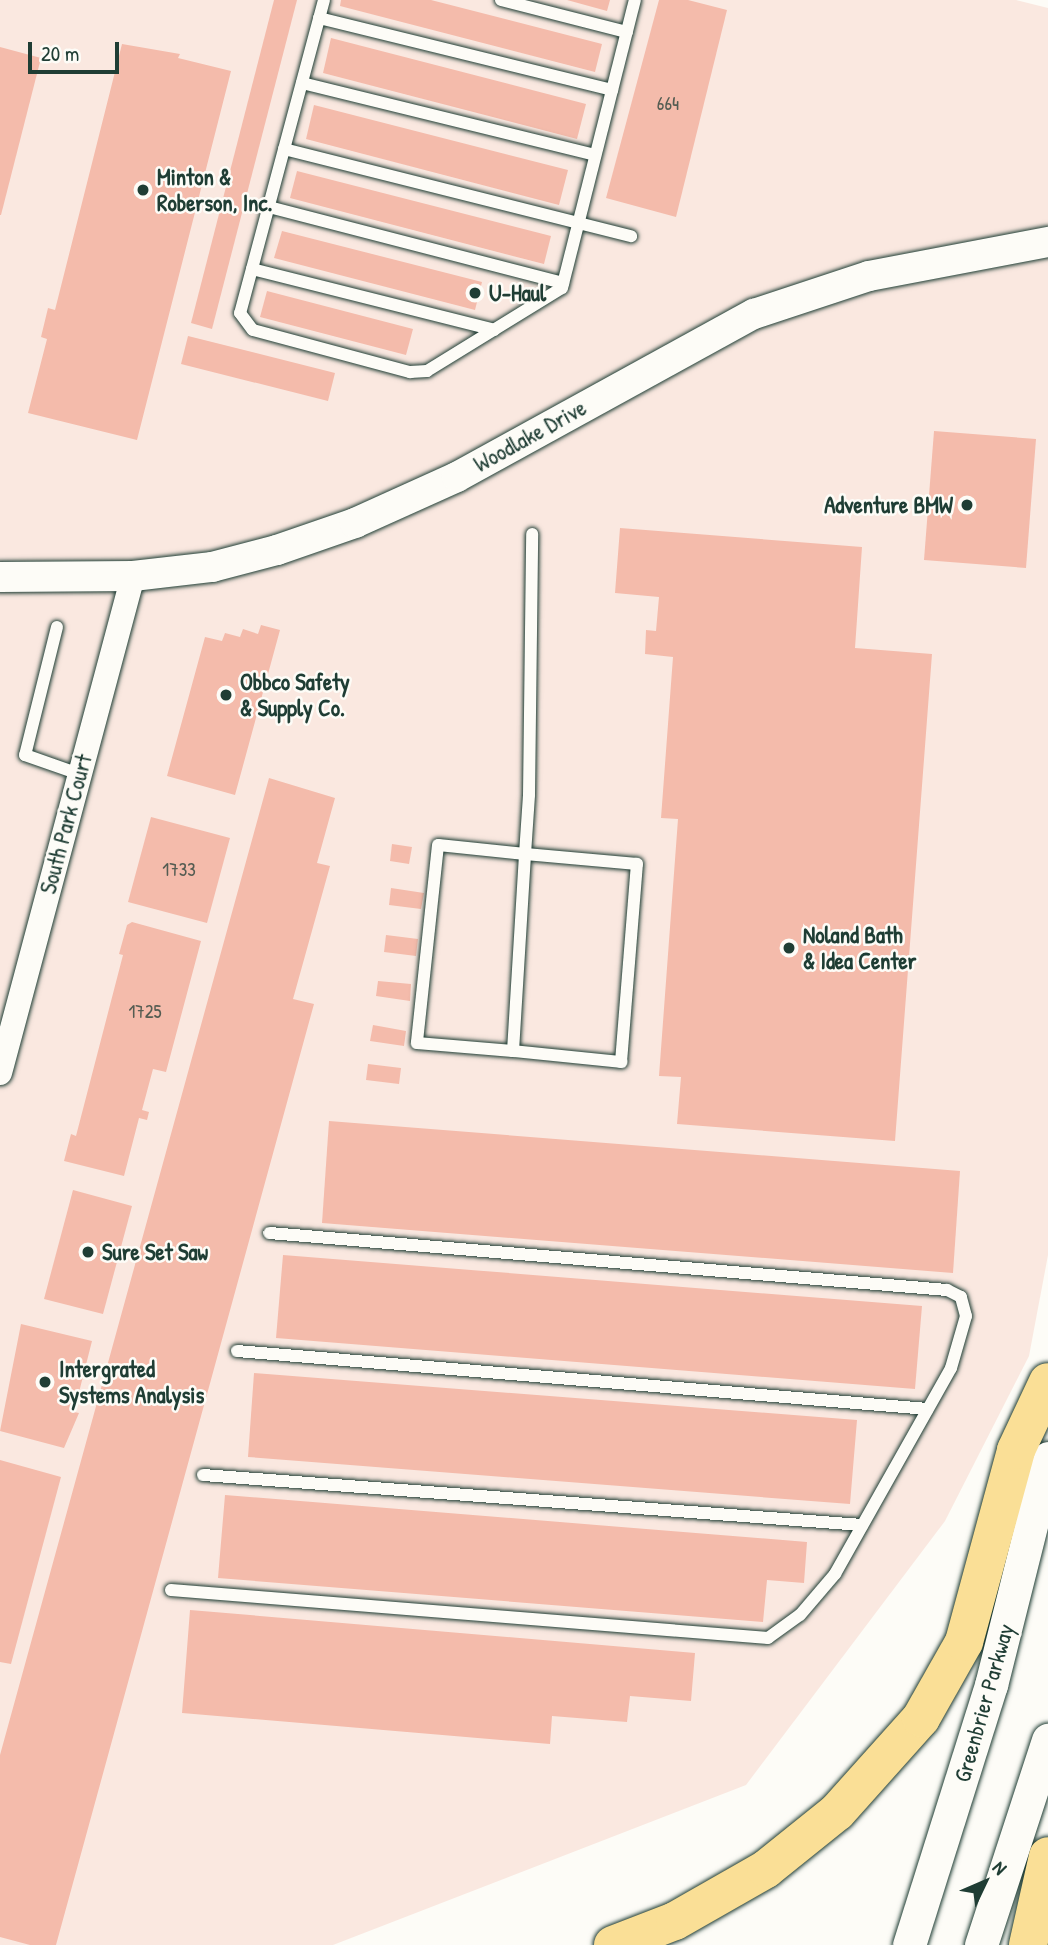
<!DOCTYPE html>
<html>
<head>
<meta charset="utf-8">
<style>
  body { margin:0 }
  #map { position:relative; width:1048px; height:1945px; overflow:hidden; background:#fdfcf7; font-family:"Patrick Hand",sans-serif }
  div>[style] { position:absolute }
  .built>* { inset:0; background:#fae8e0 }
  .building>* { inset:0; background:#f4bbab }
  .roads { filter:drop-shadow(0 0 2px #1f3d34) drop-shadow(0 0 2px #1f3d34) }
  .service>* { height:12px; margin:-6px; padding:0 6px; transform-origin:6px; border-radius:6px; background:#fdfcf7 }
  .minor>* { height:24px; margin:-12px; padding:0 12px; transform-origin:12px; border-radius:12px; background:#fdfcf7 }
  .tertiary>* { height:30px; margin:-15px; padding:0 15px; transform-origin:15px; border-radius:15px; background:#fdfcf7 }
  .secondary>* { height:33px; margin:-16.5px; padding:0 16.5px; transform-origin:16.5px; border-radius:16.5px; background:#fdfcf7 }
  .motorway>* { height:38px; margin:-19px; padding:0 19px; transform-origin:19px; border-radius:19px; background:#fadf96 }
  .dots>* { width:19px; height:19px; translate:-50% -50%; box-sizing:border-box; border:4px solid #fdfcf7; border-radius:50% }
  span { translate:-50% -50%; white-space:nowrap; text-align:center; line-height:1.15; -webkit-text-stroke:5px #fdfcf7; paint-order:stroke }
  .number-label { font-size:19px; color:#545c52 }
  .number-label span { -webkit-text-stroke-width:0 }
  .poi-label { font-size:23px; color:#1f3d34; font-weight:700 }
  .left { translate:0 -50%; text-align:left }
  .right { translate:-100% -50%; text-align:right }
  .street-label { font-size:23px; color:#1f3d34 }
  .north { position:absolute; left:950px; top:1847px; width:70px; height:70px; -webkit-text-stroke:5px #fdfcf7; paint-order:stroke; rotate:46deg; font-size:19px; font-weight:700; line-height:28px; text-align:center; color:#1f3d34 }
  .north::after { content:''; display:block; margin:auto; width:24px; height:32px; background:#1f3d34; clip-path:polygon(50% 0,100% 100%,50% 72%,0 100%) }
  .scale { position:absolute; left:28px; top:42px; width:91px; height:32px; box-sizing:border-box; border:4px solid #1f3d34; border-top:0; padding-left:9px; font-size:21px; line-height:24px; white-space:nowrap; color:#1f3d34; -webkit-text-stroke:5px #fdfcf7; paint-order:stroke }
</style>
</head>
<body>
<div id="map">
  <div class="built">
    <div style="clip-path:polygon(0 0,1016px 0,1048px 8px,1048px 1255px,1029px 1356px,945px 1521px,746px 1785px,333px 1945px,0 1945px)"></div>
  </div>
  <div class="building">
    <div style="clip-path:polygon(274px 0,297px 0,212px 329px,191px 323px)"></div>
    <div style="clip-path:polygon(341px 0,431px 0,602px 44px,595px 72px,340px 6px)"></div>
    <div style="clip-path:polygon(567px 0,610px 0,607px 11px)"></div>
    <div style="clip-path:polygon(659px 0,688px 0,727px 10px,676px 217px,606px 198px)"></div>
    <div style="clip-path:polygon(331px 38px,586px 104px,577px 139px,323px 73px)"></div>
    <div style="clip-path:polygon(122px 44px,180px 54px,178px 58px,231px 71px,137px 440px,28px 413px,47px 339px,41px 337px,48px 308px,55px 310px)"></div>
    <div style="clip-path:polygon(0 47px,41px 58px,1px 215px,0 215px)"></div>
    <div style="clip-path:polygon(314px 105px,568px 170px,559px 205px,306px 139px)"></div>
    <div style="clip-path:polygon(297px 171px,551px 236px,544px 264px,290px 198px)"></div>
    <div style="clip-path:polygon(282px 231px,482px 282px,475px 310px,274px 258px)"></div>
    <div style="clip-path:polygon(267px 291px,413px 329px,406px 355px,260px 317px)"></div>
    <div style="clip-path:polygon(188px 336px,335px 373px,328px 401px,181px 364px)"></div>
    <div style="clip-path:polygon(934px 431px,1036px 439px,1026px 568px,924px 560px)"></div>
    <div style="clip-path:polygon(620px 528px,862px 547px,855px 648px,932px 654px,895px 1141px,677px 1124px,681px 1077px,659px 1076px,678px 819px,661px 818px,673px 657px,645px 654px,646px 630px,656px 631px,659px 597px,615px 593px)"></div>
    <div style="clip-path:polygon(261px 625px,280px 630px,235px 795px,167px 776px,205px 637px,222px 641px,225px 633px,240px 637px,243px 629px,258px 634px)"></div>
    <div style="clip-path:polygon(269px 778px,335px 798px,317px 863px,330px 866px,293px 999px,314px 1004px,56px 1945px,30px 1945px,0 1937px,0 1755px)"></div>
    <div style="clip-path:polygon(151px 817px,230px 838px,207px 923px,128px 902px)"></div>
    <div style="clip-path:polygon(392px 844px,412px 847px,409px 864px,390px 861px)"></div>
    <div style="clip-path:polygon(391px 888px,424px 893px,421px 909px,389px 905px)"></div>
    <div style="clip-path:polygon(132px 922px,201px 941px,166px 1072px,153px 1069px,142px 1110px,149px 1112px,147px 1120px,139px 1118px,124px 1176px,64px 1161px,71px 1134px,76px 1136px,123px 955px,119px 954px,127px 925px)"></div>
    <div style="clip-path:polygon(386px 935px,418px 939px,416px 956px,384px 952px)"></div>
    <div style="clip-path:polygon(378px 981px,411px 984px,410px 1001px,376px 996px)"></div>
    <div style="clip-path:polygon(373px 1025px,406px 1031px,404px 1046px,370px 1041px)"></div>
    <div style="clip-path:polygon(368px 1064px,401px 1068px,399px 1084px,366px 1080px)"></div>
    <div style="clip-path:polygon(329px 1121px,960px 1171px,953px 1273px,322px 1223px)"></div>
    <div style="clip-path:polygon(73px 1190px,132px 1206px,103px 1314px,44px 1299px)"></div>
    <div style="clip-path:polygon(283px 1255px,922px 1306px,915px 1389px,276px 1338px)"></div>
    <div style="clip-path:polygon(21px 1324px,92px 1341px,74px 1412px,79px 1413px,64px 1448px,0 1431px)"></div>
    <div style="clip-path:polygon(254px 1373px,857px 1420px,850px 1504px,248px 1457px)"></div>
    <div style="clip-path:polygon(0 1460px,61px 1477px,11px 1664px,0 1662px)"></div>
    <div style="clip-path:polygon(225px 1495px,807px 1542px,804px 1583px,767px 1580px,763px 1622px,218px 1578px)"></div>
    <div style="clip-path:polygon(190px 1610px,695px 1653px,691px 1701px,630px 1696px,627px 1722px,552px 1716px,550px 1744px,182px 1713px)"></div>
  </div>
  <div class="roads">
    <div class="service">
      <div style="left:324px;top:0;width:324px;rotate:105deg"></div>
      <div style="left:240px;top:313px;width:21px;rotate:53deg"></div>
      <div style="left:253px;top:330px;width:163px;rotate:15deg"></div>
      <div style="left:410px;top:372px;width:17px;rotate:-3deg"></div>
      <div style="left:427px;top:371px;width:158px;rotate:-31.6deg"></div>
      <div style="left:562px;top:288px;width:297px;rotate:-75.8deg"></div>
      <div style="left:501px;top:0;width:130px;rotate:14.3deg"></div>
      <div style="left:319px;top:18px;width:302px;rotate:13.8deg"></div>
      <div style="left:302px;top:83px;width:302px;rotate:13.8deg"></div>
      <div style="left:284px;top:149px;width:358px;rotate:14.1deg"></div>
      <div style="left:269px;top:207px;width:304px;rotate:14.5deg"></div>
      <div style="left:252px;top:269px;width:250px;rotate:14.1deg"></div>
      <div style="left:57px;top:627px;width:132px;rotate:104deg"></div>
      <div style="left:25px;top:755px;width:57px;rotate:19.4deg"></div>
      <div style="left:513px;top:1051px;width:109px;rotate:5.8deg"></div>
      <div style="left:621px;top:1062px;width:199px;rotate:-85.4deg"></div>
      <div style="left:637px;top:864px;width:112px;rotate:-174.9deg"></div>
      <div style="left:525px;top:854px;width:87px;rotate:-174.1deg"></div>
      <div style="left:438px;top:845px;width:199px;rotate:96.1deg"></div>
      <div style="left:417px;top:1043px;width:96px;rotate:4.8deg"></div>
      <div style="left:513px;top:1051px;width:197px;rotate:-86.5deg"></div>
      <div style="left:525px;top:854px;width:59px;rotate:-86.1deg"></div>
      <div style="left:529px;top:795px;width:261px;rotate:-89.3deg"></div>
      <div style="left:237px;top:1351px;width:693px;rotate:4.8deg"></div>
      <div style="left:203px;top:1475px;width:661px;rotate:4.34deg"></div>
      <div style="left:171px;top:1590px;width:599px;rotate:4.6deg"></div>
      <div style="left:768px;top:1638px;width:39px;rotate:-36deg"></div>
      <div style="left:800px;top:1615px;width:54px;rotate:-49.5deg"></div>
      <div style="left:835px;top:1574px;width:236px;rotate:-60.6deg"></div>
      <div style="left:951px;top:1368px;width:54px;rotate:-73.9deg"></div>
      <div style="left:966px;top:1316px;width:20px;rotate:-105deg"></div>
      <div style="left:961px;top:1297px;width:16px;rotate:-153deg"></div>
      <div style="left:947px;top:1290px;width:680px;rotate:-175.19deg"></div>
    </div>
    <div class="minor">
      <div style="left:0;top:1073px;width:514px;rotate:-75.02deg"></div>
    </div>
    <div class="tertiary">
      <div style="left:0;top:577px;width:133px;rotate:-0.4deg"></div>
      <div style="left:133px;top:576px;width:80px;rotate:-6.5deg"></div>
      <div style="left:212px;top:567px;width:67px;rotate:-14.7deg"></div>
      <div style="left:277px;top:550px;width:83px;rotate:-19.1deg"></div>
      <div style="left:355px;top:523px;width:112px;rotate:-24.3deg"></div>
      <div style="left:457px;top:477px;width:339px;rotate:-28.8deg"></div>
      <div style="left:754px;top:314px;width:121px;rotate:-18.3deg"></div>
      <div style="left:869px;top:276px;width:182px;rotate:-10.8deg"></div>
    </div>
    <div class="secondary">
      <div style="left:909px;top:1945px;width:273px;rotate:-72.5deg"></div>
      <div style="left:991px;top:1685px;width:234px;rotate:-75.9deg"></div>
      <div style="left:981px;top:1945px;width:216px;rotate:-71.9deg"></div>
    </div>
    <div class="motorway">
      <div style="left:613px;top:1945px;width:66px;rotate:-21.2deg"></div>
      <div style="left:675px;top:1921px;width:105px;rotate:-29.7deg"></div>
      <div style="left:766px;top:1869px;width:91px;rotate:-38.8deg"></div>
      <div style="left:837px;top:1812px;width:126px;rotate:-48.2deg"></div>
      <div style="left:921px;top:1718px;width:87px;rotate:-60.5deg"></div>
      <div style="left:964px;top:1642px;width:199px;rotate:-74.8deg"></div>
      <div style="left:1016px;top:1450px;width:75px;rotate:-64.8deg"></div>
      <div style="left:1028px;top:1945px;width:91px;rotate:-77.3deg"></div>
    </div>
  </div>
  <div class="dots">
    <div style="left:143px;top:190px;background:#1f3d34"></div>
    <div style="left:475px;top:293px;background:#1f3d34"></div>
    <div style="left:967px;top:505px;background:#1f3d34"></div>
    <div style="left:226px;top:695px;background:#1f3d34"></div>
    <div style="left:789px;top:948px;background:#1f3d34"></div>
    <div style="left:88px;top:1252px;background:#1f3d34"></div>
    <div style="left:45px;top:1382px;background:#1f3d34"></div>
  </div>
  <div class="number-label">
    <span style="left:668px;top:104px">664</span>
    <span style="left:179px;top:870px">1733</span>
    <span style="left:145px;top:1012px">1725</span>
  </div>
  <div class="poi-label">
    <span class="left" style="left:157px;top:190px">Minton &amp;<br>Roberson, Inc.</span>
    <span class="left" style="left:489px;top:293px">U-Haul</span>
    <span class="right" style="left:953px;top:505px">Adventure BMW</span>
    <span class="left" style="left:240px;top:695px">Obbco Safety<br>&amp; Supply Co.</span>
    <span class="left" style="left:803px;top:948px">Noland Bath<br>&amp; Idea Center</span>
    <span class="left" style="left:102px;top:1252px">Sure Set Saw</span>
    <span class="left" style="left:59px;top:1382px">Intergrated<br>Systems Analysis</span>
  </div>
  <div class="street-label">
    <span style="left:530px;top:436px;rotate:-29deg">Woodlake Drive</span>
    <span style="left:66px;top:824px;rotate:-75deg">South Park Court</span>
    <span style="left:984px;top:1703px;rotate:-74deg">Greenbrier Parkway</span>
  </div>
  <div class="north">N</div>
  <div class="scale">20 m</div>
</div>
</body>
</html>
